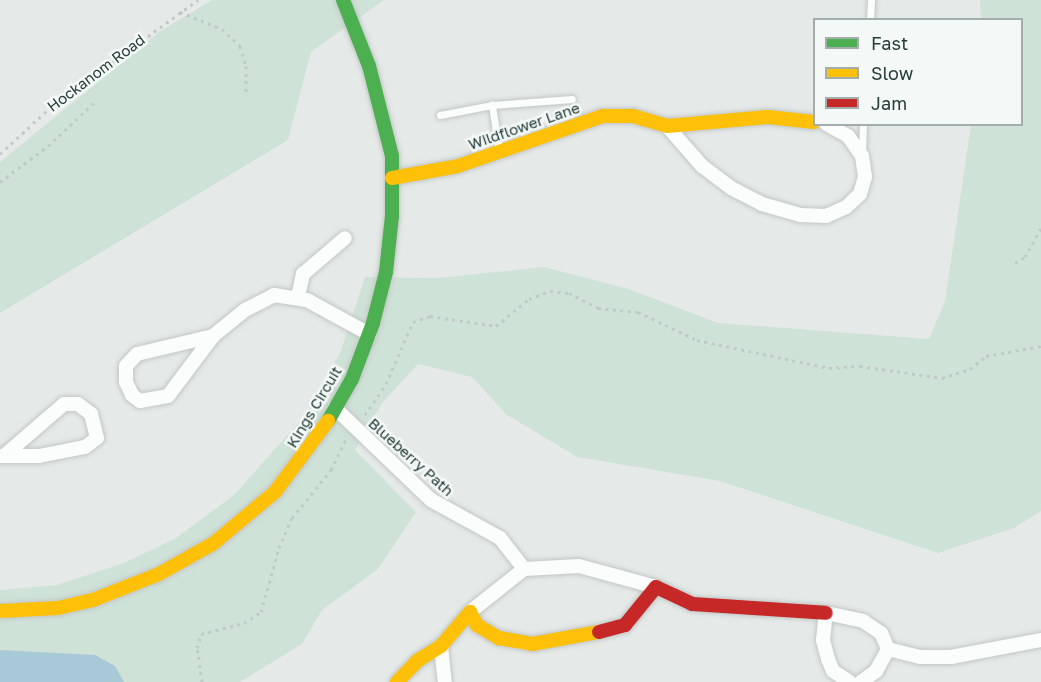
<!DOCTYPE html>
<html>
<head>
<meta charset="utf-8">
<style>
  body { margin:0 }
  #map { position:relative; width:1041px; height:682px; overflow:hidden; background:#e5eae8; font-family:"Golos Text",sans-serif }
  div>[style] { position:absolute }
  .green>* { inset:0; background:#cfe2d8 }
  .water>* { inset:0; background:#a8c9d6 }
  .path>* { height:3px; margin-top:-1.5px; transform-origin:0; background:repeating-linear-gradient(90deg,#c2cac8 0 3px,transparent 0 7.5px) }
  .roads { filter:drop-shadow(0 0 2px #c2c7c5) drop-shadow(0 0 2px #c2c7c5) }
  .lane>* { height:7px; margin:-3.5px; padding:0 3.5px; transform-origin:3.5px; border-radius:3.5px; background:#fbfcfc }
  .street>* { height:14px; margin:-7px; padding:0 7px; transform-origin:7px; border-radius:7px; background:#fbfcfc }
  .fast>* { height:14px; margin:-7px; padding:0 7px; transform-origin:7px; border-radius:7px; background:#4caf50 }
  .slow>* { height:14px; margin:-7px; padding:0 7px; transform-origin:7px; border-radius:7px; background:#ffc107 }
  .jam>* { height:14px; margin:-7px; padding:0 7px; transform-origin:7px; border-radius:7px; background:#c62828 }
  span { translate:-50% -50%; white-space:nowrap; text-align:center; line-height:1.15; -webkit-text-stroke:5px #f4f9f7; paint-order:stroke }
  .street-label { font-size:15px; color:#243d39 }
  .legend { position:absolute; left:813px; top:18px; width:210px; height:108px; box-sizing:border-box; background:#f4f9f7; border:2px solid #a1aeab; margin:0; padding:8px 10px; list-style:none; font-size:18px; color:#243d39 }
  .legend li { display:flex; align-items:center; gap:12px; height:30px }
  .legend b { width:30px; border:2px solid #a1aeab }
</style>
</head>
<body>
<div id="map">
  <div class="green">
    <div style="clip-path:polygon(212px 0,384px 0,311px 52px,288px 140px,0 313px,0 162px,159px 32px)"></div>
    <div style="clip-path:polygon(980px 0,1041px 0,1041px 511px,1014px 528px,938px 553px,720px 481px,577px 457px,507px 415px,472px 377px,418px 364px,383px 402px,355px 450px,416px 512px,378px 569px,322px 610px,302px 644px,240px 682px,0 682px,0 590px,57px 585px,124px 563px,176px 538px,234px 495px,307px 413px,341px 351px,365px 277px,438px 278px,544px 267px,629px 289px,718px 323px,929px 339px,945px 301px,971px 125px,1022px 124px,1022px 20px,981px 19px)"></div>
  </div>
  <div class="water">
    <div style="clip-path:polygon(0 650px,95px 655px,115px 666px,124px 682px,0 682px)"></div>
  </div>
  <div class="path">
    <div style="left:180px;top:12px;width:45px;rotate:22deg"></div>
    <div style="left:222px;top:29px;width:25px;rotate:43deg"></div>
    <div style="left:240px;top:46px;width:21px;rotate:73deg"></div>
    <div style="left:246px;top:66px;width:26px;rotate:90deg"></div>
    <div style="left:0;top:154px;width:69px;rotate:-42.7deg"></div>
    <div style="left:51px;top:107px;width:182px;rotate:-36.1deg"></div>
    <div style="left:0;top:182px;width:60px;rotate:-36.9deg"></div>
    <div style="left:48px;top:146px;width:64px;rotate:-43.1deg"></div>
    <div style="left:1015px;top:263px;width:12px;rotate:-31deg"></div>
    <div style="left:1025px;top:257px;width:33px;rotate:-61deg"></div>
    <div style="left:365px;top:415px;width:37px;rotate:-56deg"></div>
    <div style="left:386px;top:384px;width:68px;rotate:-66.5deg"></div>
    <div style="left:413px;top:322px;width:18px;rotate:-19deg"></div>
    <div style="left:430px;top:316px;width:67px;rotate:8.6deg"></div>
    <div style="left:496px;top:326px;width:43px;rotate:-39.3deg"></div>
    <div style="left:529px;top:299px;width:22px;rotate:-21deg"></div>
    <div style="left:550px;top:291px;width:19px;rotate:6deg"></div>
    <div style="left:569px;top:293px;width:33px;rotate:27deg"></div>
    <div style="left:598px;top:308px;width:40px;rotate:5.7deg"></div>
    <div style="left:638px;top:312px;width:65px;rotate:25.4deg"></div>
    <div style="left:697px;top:340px;width:135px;rotate:12deg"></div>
    <div style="left:829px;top:368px;width:31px;rotate:-4deg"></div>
    <div style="left:860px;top:366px;width:83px;rotate:8.3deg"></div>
    <div style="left:942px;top:378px;width:29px;rotate:-18deg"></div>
    <div style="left:970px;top:369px;width:21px;rotate:-39deg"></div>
    <div style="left:986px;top:356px;width:56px;rotate:-10.3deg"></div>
    <div style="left:202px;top:682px;width:34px;rotate:-98deg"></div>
    <div style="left:197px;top:648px;width:15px;rotate:-74deg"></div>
    <div style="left:201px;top:634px;width:44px;rotate:-14.3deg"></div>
    <div style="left:244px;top:623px;width:20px;rotate:-33deg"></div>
    <div style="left:261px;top:612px;width:66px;rotate:-74.3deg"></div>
    <div style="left:279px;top:548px;width:33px;rotate:-67deg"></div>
    <div style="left:292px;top:518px;width:62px;rotate:-50.9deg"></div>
    <div style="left:331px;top:470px;width:34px;rotate:-64deg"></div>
  </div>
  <div class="roads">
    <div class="lane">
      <div style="left:870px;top:20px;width:20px;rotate:-87deg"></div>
      <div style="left:440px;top:115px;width:53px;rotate:-10.9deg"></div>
      <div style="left:499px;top:151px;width:47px;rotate:-98.7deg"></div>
      <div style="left:492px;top:105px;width:80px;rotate:-4.3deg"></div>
      <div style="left:862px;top:153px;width:29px;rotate:-88deg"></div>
    </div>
    <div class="street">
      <div style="left:667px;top:126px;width:53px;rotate:48.8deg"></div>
      <div style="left:702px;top:166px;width:36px;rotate:37deg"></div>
      <div style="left:731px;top:188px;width:35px;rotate:27deg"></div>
      <div style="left:762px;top:204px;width:40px;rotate:16deg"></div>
      <div style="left:800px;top:215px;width:26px;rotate:2deg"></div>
      <div style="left:826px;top:216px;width:22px;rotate:-24deg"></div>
      <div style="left:846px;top:207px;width:19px;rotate:-43deg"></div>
      <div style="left:860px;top:194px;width:18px;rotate:-74deg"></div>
      <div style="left:865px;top:177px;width:21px;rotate:-98deg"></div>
      <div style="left:862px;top:156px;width:24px;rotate:-125deg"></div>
      <div style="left:848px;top:136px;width:25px;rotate:-151deg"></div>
      <div style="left:298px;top:297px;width:24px;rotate:-78deg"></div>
      <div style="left:303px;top:274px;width:55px;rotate:-40.6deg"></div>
      <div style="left:213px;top:336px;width:78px;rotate:166.7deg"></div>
      <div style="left:137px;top:354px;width:16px;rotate:133deg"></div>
      <div style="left:126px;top:366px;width:16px;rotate:90deg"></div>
      <div style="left:126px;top:382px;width:14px;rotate:65deg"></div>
      <div style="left:132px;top:395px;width:10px;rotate:37deg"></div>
      <div style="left:140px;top:401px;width:28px;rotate:-10deg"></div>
      <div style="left:168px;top:396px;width:75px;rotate:-53.1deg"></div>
      <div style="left:213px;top:336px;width:41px;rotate:-39.1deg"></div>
      <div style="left:245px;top:310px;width:33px;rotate:-27deg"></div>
      <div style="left:274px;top:295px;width:33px;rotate:9deg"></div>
      <div style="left:307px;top:300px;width:71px;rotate:28.7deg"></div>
      <div style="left:335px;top:408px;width:133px;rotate:43.8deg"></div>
      <div style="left:431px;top:500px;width:79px;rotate:28.8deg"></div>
      <div style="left:500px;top:538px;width:39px;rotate:52deg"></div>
      <div style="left:0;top:456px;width:39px"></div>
      <div style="left:39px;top:456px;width:47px;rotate:-11.1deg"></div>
      <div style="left:85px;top:447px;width:15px;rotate:-37deg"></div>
      <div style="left:97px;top:438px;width:25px;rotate:-104deg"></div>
      <div style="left:91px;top:414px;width:16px;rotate:-142deg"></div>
      <div style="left:78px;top:404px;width:14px;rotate:180deg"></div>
      <div style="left:64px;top:404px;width:78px;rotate:139.2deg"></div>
      <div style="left:470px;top:612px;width:69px;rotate:-38.5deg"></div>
      <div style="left:524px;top:569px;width:55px;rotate:-3.1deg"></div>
      <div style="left:579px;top:566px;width:80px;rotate:15.3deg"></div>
      <div style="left:441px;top:646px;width:36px;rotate:84deg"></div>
      <div style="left:888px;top:649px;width:33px;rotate:14deg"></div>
      <div style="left:920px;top:657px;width:31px"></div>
      <div style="left:951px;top:657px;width:92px;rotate:-10.7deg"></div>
      <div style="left:850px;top:682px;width:20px;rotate:-147deg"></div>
      <div style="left:833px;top:671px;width:13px;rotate:-113deg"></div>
      <div style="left:828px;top:659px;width:20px;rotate:-105deg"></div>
      <div style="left:823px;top:640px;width:27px;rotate:-84deg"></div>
      <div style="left:826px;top:613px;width:38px;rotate:12deg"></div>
      <div style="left:863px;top:621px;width:22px;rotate:34deg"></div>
      <div style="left:881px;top:633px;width:17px;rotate:66deg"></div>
      <div style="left:861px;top:682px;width:19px;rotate:-36deg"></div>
      <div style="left:876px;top:671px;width:25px;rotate:-61deg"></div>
    </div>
    <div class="fast">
      <div style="left:328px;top:421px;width:48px;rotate:-60.3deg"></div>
      <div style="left:352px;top:379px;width:60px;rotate:-69.4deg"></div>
      <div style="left:373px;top:323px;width:53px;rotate:-75.7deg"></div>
      <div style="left:386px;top:272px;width:56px;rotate:-83.9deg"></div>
      <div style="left:392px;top:216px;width:60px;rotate:-90deg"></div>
      <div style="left:392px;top:156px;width:93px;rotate:-104.3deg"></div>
      <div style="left:369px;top:66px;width:71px;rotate:-111.5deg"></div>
    </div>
    <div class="slow">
      <div style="left:392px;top:178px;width:67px;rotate:-10.3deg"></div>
      <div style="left:458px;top:166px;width:152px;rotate:-19.1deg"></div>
      <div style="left:602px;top:116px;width:31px"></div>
      <div style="left:633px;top:116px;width:35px;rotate:16deg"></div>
      <div style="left:667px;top:126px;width:101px;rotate:-5.1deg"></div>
      <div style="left:768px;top:117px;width:46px;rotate:6.2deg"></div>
      <div style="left:0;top:611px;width:58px;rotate:-3deg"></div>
      <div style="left:58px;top:608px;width:36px;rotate:-13deg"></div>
      <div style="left:93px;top:600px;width:71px;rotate:-21.5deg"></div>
      <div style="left:159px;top:574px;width:63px;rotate:-29.4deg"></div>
      <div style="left:214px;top:543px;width:80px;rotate:-39.9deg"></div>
      <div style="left:275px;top:492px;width:89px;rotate:-53.3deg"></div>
      <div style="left:397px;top:682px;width:29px;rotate:-46deg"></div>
      <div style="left:417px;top:661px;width:28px;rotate:-32deg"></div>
      <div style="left:441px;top:646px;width:45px;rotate:-49.5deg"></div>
      <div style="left:470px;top:612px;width:15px;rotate:62deg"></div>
      <div style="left:477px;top:625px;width:26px;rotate:31deg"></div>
      <div style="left:499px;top:638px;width:34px;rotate:10deg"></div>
      <div style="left:532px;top:644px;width:68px;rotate:-10.2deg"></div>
    </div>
    <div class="jam">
      <div style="left:599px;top:632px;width:27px;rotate:-15deg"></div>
      <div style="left:625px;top:625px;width:49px;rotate:-50.8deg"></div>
      <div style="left:656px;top:587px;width:40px;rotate:25deg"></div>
      <div style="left:692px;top:604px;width:134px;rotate:3.8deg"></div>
    </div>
  </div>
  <div class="street-label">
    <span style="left:96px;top:73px;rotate:-37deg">Hockanom Road</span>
    <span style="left:524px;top:126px;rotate:-19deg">Wildflower Lane</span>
    <span style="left:314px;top:407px;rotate:-59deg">Kings Circuit</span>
    <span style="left:411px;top:457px;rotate:42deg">Blueberry Path</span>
  </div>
  <ul class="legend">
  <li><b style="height:8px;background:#4caf50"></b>Fast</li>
  <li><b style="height:8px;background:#ffc107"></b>Slow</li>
  <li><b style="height:8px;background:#c62828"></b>Jam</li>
  </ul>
</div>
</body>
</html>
